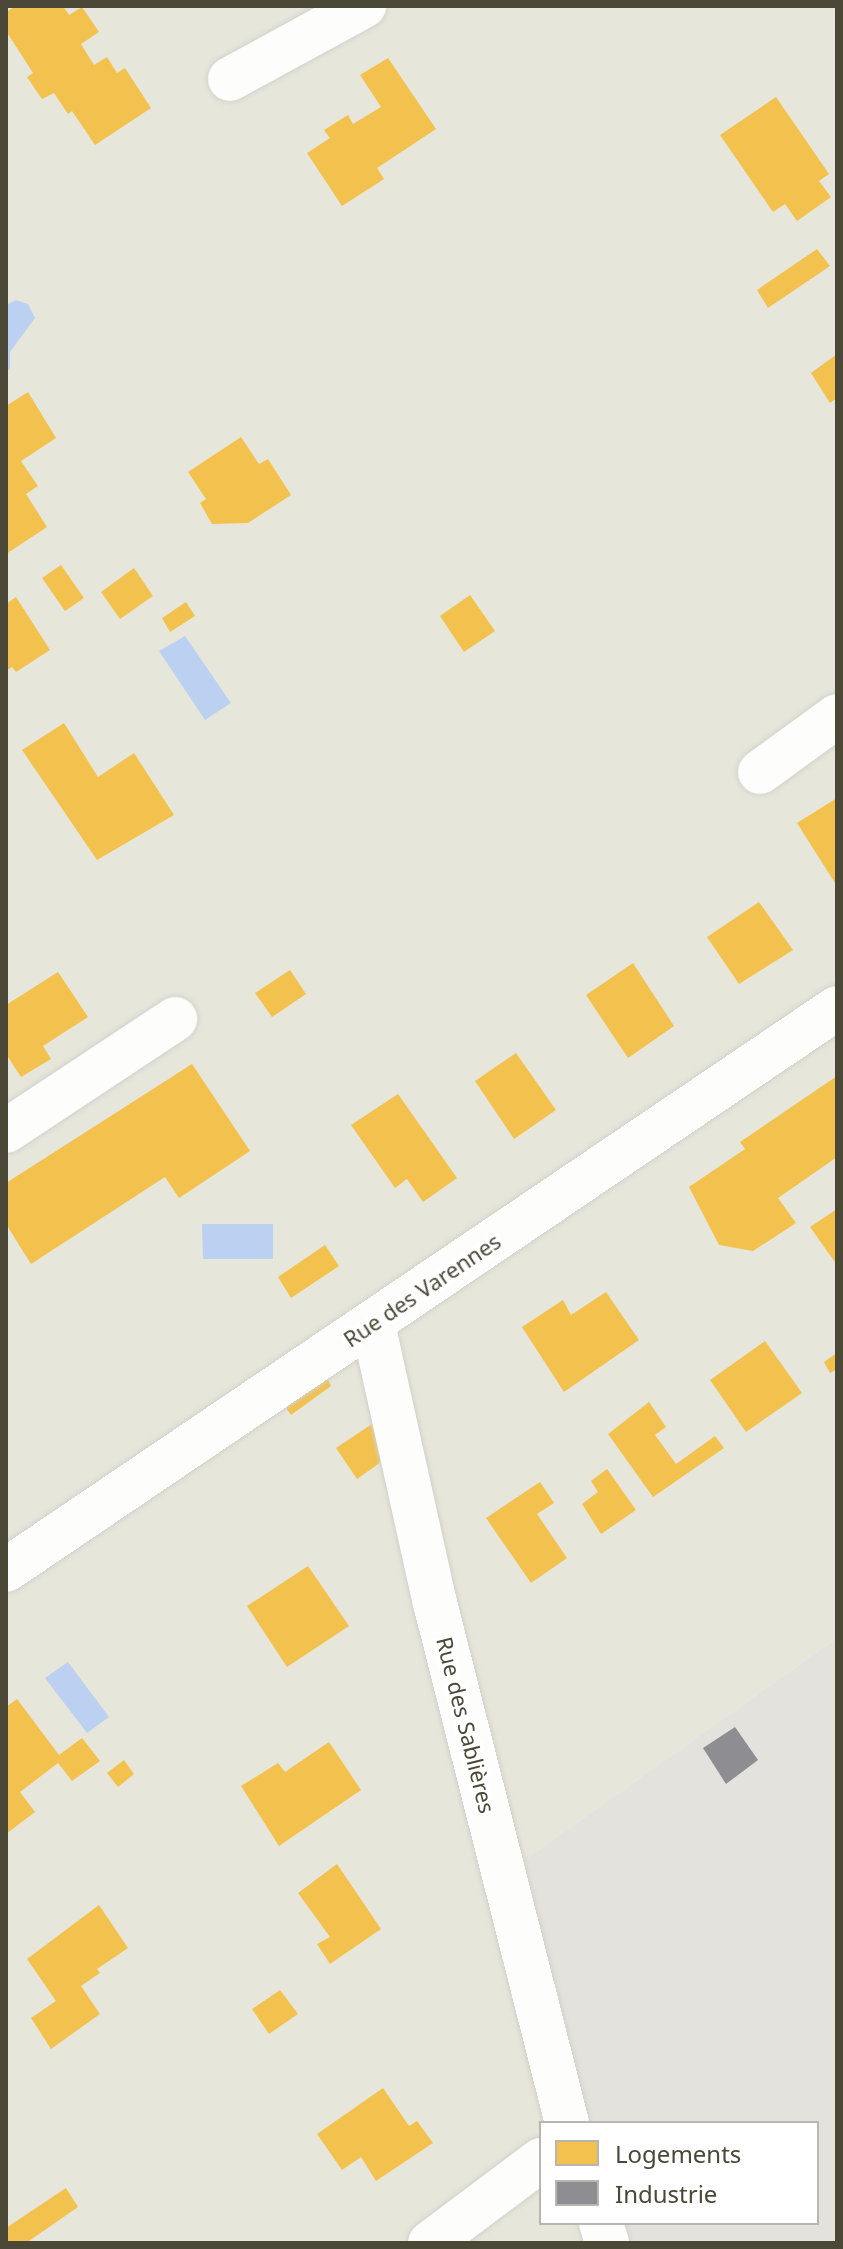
<!DOCTYPE html>
<html>
<head>
<meta charset="utf-8">
<style>
  body { margin:0 }
  #map { position:relative; width:843px; height:2249px; overflow:hidden; background:#f3f3ee; font-family:"Noto Sans",sans-serif }
  div>[style] { position:absolute }
  .residential>* { inset:0; background:#e7e6db }
  .industrial>* { inset:0; background:#e4e2dc }
  .water>* { inset:0; background:#bcd1f2 }
  .homes>* { inset:0; background:#f2c14e }
  .industry>* { inset:0; background:#8d8d92 }
  .roads { filter:drop-shadow(0 0 2px #d1d1cb) drop-shadow(0 0 2px #d1d1cb) }
  .minor>* { height:44px; margin:-22px; padding:0 22px; transform-origin:22px; border-radius:22px; background:#fdfdfc }
  span { translate:-50% -50%; white-space:nowrap; text-align:center; line-height:1.15; -webkit-text-stroke:8px #fff; paint-order:stroke }
  .street-label { font-size:22px; color:#4b4838 }
  .frame { position:absolute; inset:0; border:8px solid #4b4838; pointer-events:none }
  .legend { position:absolute; left:539px; top:2121px; width:280px; height:104px; box-sizing:border-box; background:#fff; border:2px solid #b7b6af; margin:0; padding:10px 14px; list-style:none; font-size:24px; color:#4b4838 }
  .legend li { display:flex; align-items:center; gap:16px; height:40px }
  .legend b { width:40px; border:2px solid #b7b6af }
</style>
</head>
<body>
<div id="map">
  <div class="residential">
    <div style="clip-path:polygon(6px 6px,837px 6px,837px 1638px,492px 1883px,553px 2123px,541px 2123px,541px 2223px,583px 2223px,591px 2243px,6px 2243px)"></div>
  </div>
  <div class="industrial">
    <div style="clip-path:polygon(837px 1638px,837px 2243px,591px 2243px,583px 2223px,817px 2223px,817px 2123px,553px 2123px,492px 1883px)"></div>
  </div>
  <div class="water">
    <div style="clip-path:polygon(16px 300px,28px 304px,35px 318px,10px 352px,10px 370px,6px 369px,6px 305px)"></div>
    <div style="clip-path:polygon(185px 636px,231px 703px,205px 720px,159px 651px)"></div>
    <div style="clip-path:polygon(202px 1224px,273px 1224px,273px 1259px,203px 1259px)"></div>
    <div style="clip-path:polygon(68px 1662px,109px 1717px,87px 1733px,45px 1678px)"></div>
  </div>
  <div class="homes">
    <div style="clip-path:polygon(16px 6px,63px 6px,69px 15px,82px 7px,99px 32px,81px 44px,94px 65px,107px 57px,117px 73px,125px 68px,151px 108px,95px 145px,72px 111px,68px 114px,54px 93px,42px 99px,27px 77px,33px 73px,6px 31px,6px 12px)"></div>
    <div style="clip-path:polygon(388px 58px,436px 129px,377px 168px,384px 179px,342px 206px,307px 153px,330px 138px,324px 130px,348px 115px,353px 124px,381px 107px,360px 75px)"></div>
    <div style="clip-path:polygon(776px 97px,829px 174px,819px 181px,831px 197px,797px 221px,785px 204px,773px 212px,720px 135px)"></div>
    <div style="clip-path:polygon(817px 249px,830px 266px,768px 308px,757px 290px)"></div>
    <div style="clip-path:polygon(837px 354px,837px 398px,830px 403px,811px 373px)"></div>
    <div style="clip-path:polygon(28px 392px,56px 438px,21px 461px,38px 486px,26px 494px,47px 527px,6px 554px,6px 406px)"></div>
    <div style="clip-path:polygon(241px 437px,259px 464px,268px 459px,291px 495px,248px 523px,212px 524px,200px 503px,206px 499px,188px 472px)"></div>
    <div style="clip-path:polygon(61px 565px,84px 598px,65px 611px,42px 578px)"></div>
    <div style="clip-path:polygon(134px 568px,153px 596px,120px 619px,101px 592px)"></div>
    <div style="clip-path:polygon(470px 595px,495px 631px,464px 652px,440px 616px)"></div>
    <div style="clip-path:polygon(16px 597px,50px 650px,16px 672px,12px 667px,6px 671px,6px 604px)"></div>
    <div style="clip-path:polygon(186px 602px,195px 616px,170px 632px,162px 618px)"></div>
    <div style="clip-path:polygon(64px 723px,98px 777px,134px 753px,174px 815px,97px 860px,22px 750px)"></div>
    <div style="clip-path:polygon(837px 798px,837px 881px,835px 883px,797px 823px)"></div>
    <div style="clip-path:polygon(759px 902px,793px 950px,739px 984px,707px 937px)"></div>
    <div style="clip-path:polygon(633px 963px,674px 1026px,628px 1058px,586px 995px)"></div>
    <div style="clip-path:polygon(290px 970px,306px 994px,272px 1017px,255px 993px)"></div>
    <div style="clip-path:polygon(58px 972px,88px 1017px,43px 1046px,51px 1059px,21px 1077px,6px 1054px,6px 1005px)"></div>
    <div style="clip-path:polygon(516px 1053px,556px 1110px,514px 1139px,475px 1081px)"></div>
    <div style="clip-path:polygon(192px 1064px,250px 1151px,179px 1198px,165px 1177px,31px 1264px,6px 1224px,6px 1183px)"></div>
    <div style="clip-path:polygon(837px 1076px,837px 1157px,778px 1198px,796px 1223px,753px 1251px,719px 1245px,689px 1187px,745px 1149px,740px 1142px)"></div>
    <div style="clip-path:polygon(398px 1094px,457px 1178px,423px 1202px,407px 1179px,395px 1188px,351px 1125px)"></div>
    <div style="clip-path:polygon(837px 1209px,837px 1265px,810px 1227px)"></div>
    <div style="clip-path:polygon(325px 1245px,339px 1266px,291px 1298px,278px 1277px)"></div>
    <div style="clip-path:polygon(606px 1292px,639px 1340px,564px 1392px,522px 1327px,563px 1300px,571px 1315px)"></div>
    <div style="clip-path:polygon(765px 1341px,802px 1393px,746px 1432px,710px 1380px)"></div>
    <div style="clip-path:polygon(837px 1353px,837px 1369px,830px 1373px,824px 1362px)"></div>
    <div style="clip-path:polygon(323px 1369px,331px 1386px,291px 1415px,280px 1399px)"></div>
    <div style="clip-path:polygon(649px 1402px,666px 1427px,655px 1435px,676px 1464px,715px 1436px,724px 1448px,653px 1497px,608px 1434px)"></div>
    <div style="clip-path:polygon(372px 1424px,381px 1462px,357px 1479px,336px 1448px)"></div>
    <div style="clip-path:polygon(607px 1469px,636px 1510px,601px 1534px,582px 1504px,598px 1492px,591px 1481px)"></div>
    <div style="clip-path:polygon(540px 1482px,554px 1503px,537px 1514px,567px 1558px,531px 1583px,486px 1518px)"></div>
    <div style="clip-path:polygon(308px 1566px,349px 1626px,287px 1667px,247px 1606px)"></div>
    <div style="clip-path:polygon(17px 1699px,59px 1755px,82px 1738px,100px 1761px,72px 1781px,58px 1763px,20px 1792px,35px 1812px,6px 1834px,6px 1707px)"></div>
    <div style="clip-path:polygon(329px 1742px,361px 1790px,279px 1846px,241px 1786px,278px 1763px,285px 1772px)"></div>
    <div style="clip-path:polygon(124px 1760px,134px 1774px,118px 1787px,107px 1773px)"></div>
    <div style="clip-path:polygon(337px 1864px,381px 1929px,330px 1964px,317px 1944px,330px 1937px,298px 1893px)"></div>
    <div style="clip-path:polygon(99px 1905px,128px 1948px,97px 1969px,100px 1973px,81px 1986px,100px 2014px,51px 2049px,31px 2018px,56px 2001px,27px 1959px)"></div>
    <div style="clip-path:polygon(280px 1990px,298px 2014px,269px 2034px,252px 2009px)"></div>
    <div style="clip-path:polygon(383px 2088px,409px 2126px,417px 2121px,433px 2143px,376px 2181px,361px 2157px,342px 2170px,317px 2134px)"></div>
    <div style="clip-path:polygon(66px 2188px,78px 2207px,26px 2243px,6px 2243px,6px 2228px)"></div>
  </div>
  <div class="industry">
    <div style="clip-path:polygon(735px 1727px,758px 1760px,726px 1784px,703px 1748px)"></div>
  </div>
  <div class="roads">
    <div class="minor">
      <div style="left:230px;top:79px;width:153px;rotate:-28.6deg"></div>
      <div style="left:760px;top:772px;width:95px;rotate:-36deg"></div>
      <div style="left:6px;top:1131px;width:203px;rotate:-33.5deg"></div>
      <div style="left:373px;top:1324px;width:286px;rotate:77.5deg"></div>
      <div style="left:435px;top:1603px;width:536px;rotate:75.76deg"></div>
      <div style="left:6px;top:1570px;width:1003px;rotate:-34.07deg"></div>
      <div style="left:601px;top:2223px;width:21px;rotate:73deg"></div>
      <div style="left:430px;top:2243px;width:139px;rotate:-36.8deg"></div>
    </div>
  </div>
  <div class="street-label">
    <span style="left:422px;top:1290px;rotate:-34deg">Rue des Varennes</span>
    <span style="left:466px;top:1725px;rotate:76deg">Rue des Sablières</span>
  </div>
  <div class="frame"></div>
  <ul class="legend">
  <li><b style="height:22px;background:#f2c14e"></b>Logements</li>
  <li><b style="height:22px;background:#8d8d92"></b>Industrie</li>
  </ul>
</div>
</body>
</html>
